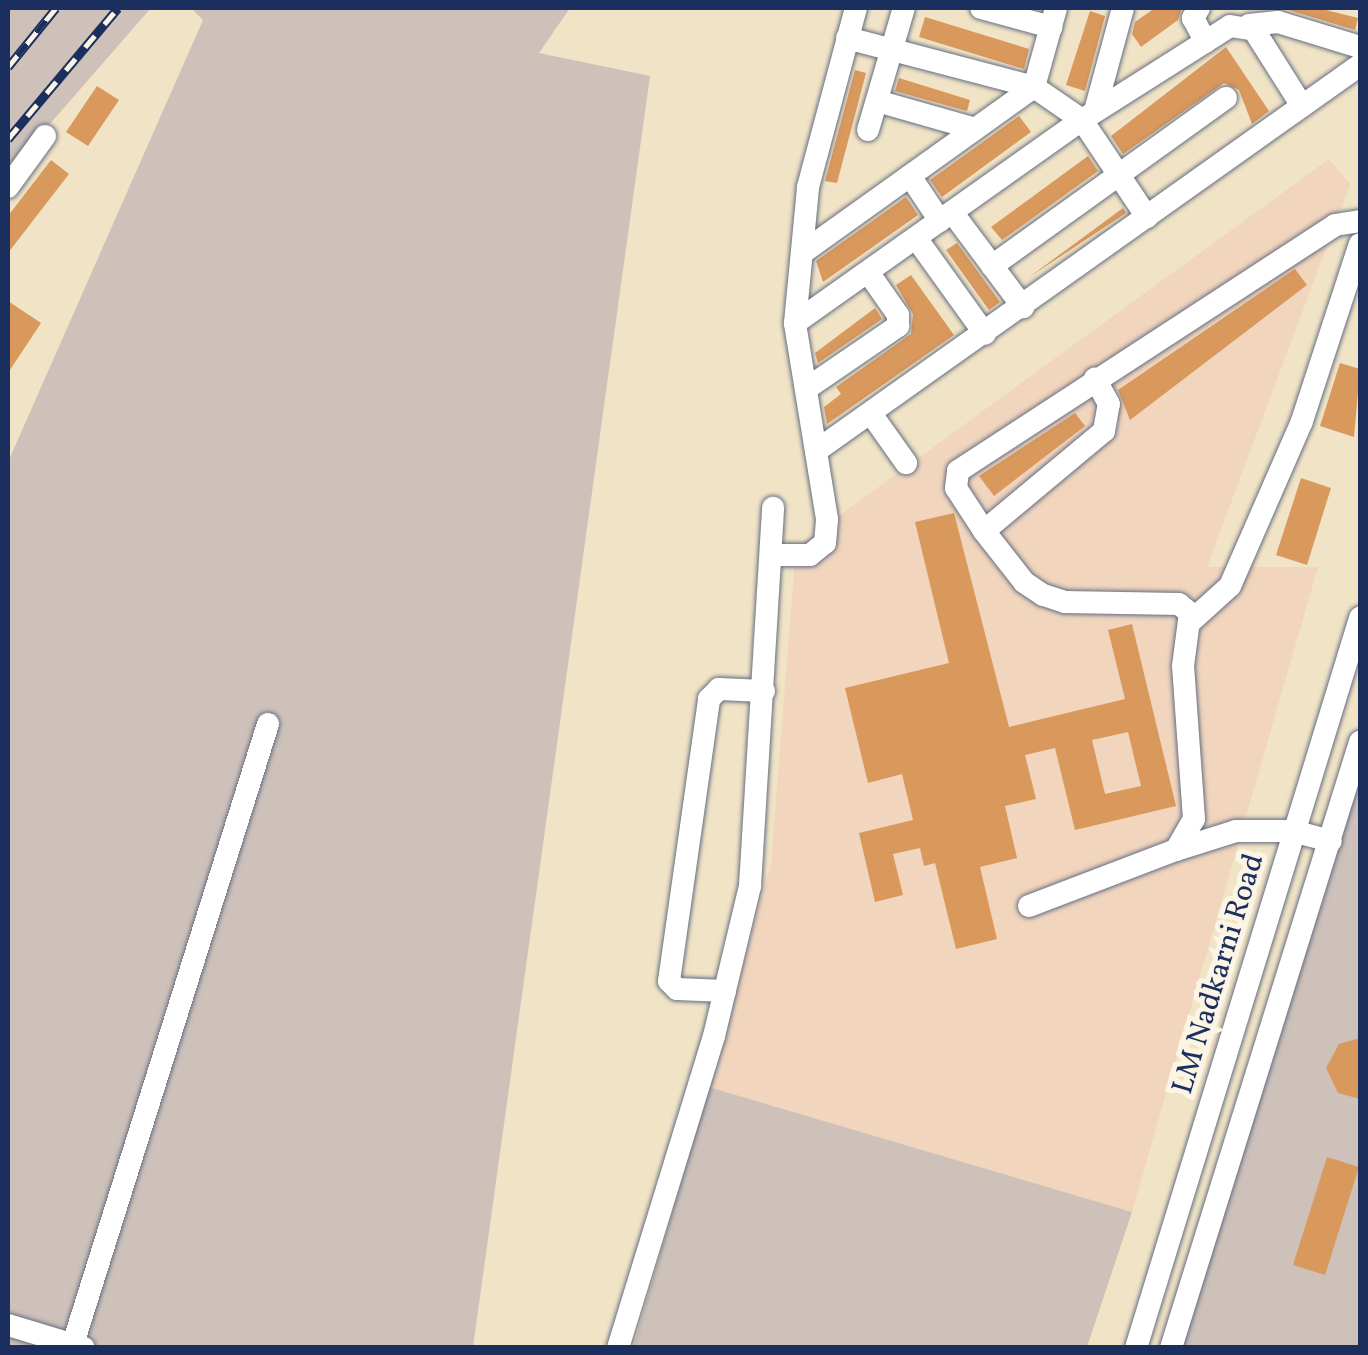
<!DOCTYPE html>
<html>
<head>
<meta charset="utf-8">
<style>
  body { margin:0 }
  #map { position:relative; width:1368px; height:1355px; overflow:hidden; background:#f1e4c6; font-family:Vollkorn,serif }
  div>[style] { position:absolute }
  .built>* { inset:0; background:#f1d5bd }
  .industrial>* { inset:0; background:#cec1ba }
  .building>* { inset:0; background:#d9985c }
  .roads { filter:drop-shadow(0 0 2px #666e82) drop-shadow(0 0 2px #666e82) }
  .minor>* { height:22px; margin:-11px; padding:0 11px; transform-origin:11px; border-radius:11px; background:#fff }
  .rail>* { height:9px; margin-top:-4.5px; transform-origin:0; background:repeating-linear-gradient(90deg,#fcf5e5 0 15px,#1b2f5e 0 30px); box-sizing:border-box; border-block:2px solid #1b2f5e }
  span { translate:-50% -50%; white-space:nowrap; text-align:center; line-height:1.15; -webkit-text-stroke:10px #fcf5e5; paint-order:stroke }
  .street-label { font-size:30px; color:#1b2f5e }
  .frame { position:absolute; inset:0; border:10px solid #1b2f5e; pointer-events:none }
</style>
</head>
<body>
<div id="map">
  <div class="built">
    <div style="clip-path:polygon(1329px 159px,1350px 184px,1207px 567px,1318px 567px,1132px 1212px,709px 1087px,771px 864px,796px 547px)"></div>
  </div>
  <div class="industrial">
    <div style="clip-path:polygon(8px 8px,151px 8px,8px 172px)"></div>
    <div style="clip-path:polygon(191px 8px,570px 8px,539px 53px,650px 76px,473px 1347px,8px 1348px,8px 462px,203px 20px)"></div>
    <div style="clip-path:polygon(1360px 742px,1360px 1347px,1176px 1347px)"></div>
    <div style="clip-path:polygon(709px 1087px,1132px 1212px,1087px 1347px,633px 1348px)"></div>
  </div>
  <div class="building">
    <div style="clip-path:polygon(1155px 8px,1182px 8px,1178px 20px,1141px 47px,1132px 34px,1135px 22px)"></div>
    <div style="clip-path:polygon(1282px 8px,1318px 8px,1358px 18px,1355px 30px)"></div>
    <div style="clip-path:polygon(1090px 11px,1105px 16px,1085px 91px,1066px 85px)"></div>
    <div style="clip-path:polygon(925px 17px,1029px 49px,1024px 69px,919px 37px)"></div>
    <div style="clip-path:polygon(1226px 47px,1269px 111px,1252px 124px,1239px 90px,1224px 83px,1123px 154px,1111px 136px)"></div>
    <div style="clip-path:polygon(855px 70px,866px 73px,837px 183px,825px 181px)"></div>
    <div style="clip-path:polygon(899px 78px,970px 100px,967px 111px,895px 91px)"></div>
    <div style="clip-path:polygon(97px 86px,119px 100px,88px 146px,66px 132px)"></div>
    <div style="clip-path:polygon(1019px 116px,1031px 132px,942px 197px,930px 180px)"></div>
    <div style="clip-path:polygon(1088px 156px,1098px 171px,1002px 240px,991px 227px)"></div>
    <div style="clip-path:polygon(51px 160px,69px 174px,8px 253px,8px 216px)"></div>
    <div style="clip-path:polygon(906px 197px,918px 215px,823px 282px,816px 261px)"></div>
    <div style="clip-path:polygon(1123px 208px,1126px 213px,1028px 278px)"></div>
    <div style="clip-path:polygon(957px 243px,1000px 302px,989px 310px,946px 250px)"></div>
    <div style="clip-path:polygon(1295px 269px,1307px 285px,1130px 420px,1118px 390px)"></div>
    <div style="clip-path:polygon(911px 275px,954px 335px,827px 424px,824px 407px,841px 394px,836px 387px,911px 334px,913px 314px,896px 285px)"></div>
    <div style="clip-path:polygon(8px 301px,41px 323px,8px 373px)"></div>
    <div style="clip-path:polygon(875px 308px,882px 319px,818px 363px,815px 353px)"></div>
    <div style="clip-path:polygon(1340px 363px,1360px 369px,1354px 437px,1320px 426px)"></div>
    <div style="clip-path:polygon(1075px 413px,1085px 426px,994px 496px,979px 476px)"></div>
    <div style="clip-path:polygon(1301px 478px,1331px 488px,1307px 565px,1276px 555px)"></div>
    <div style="clip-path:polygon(evenodd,954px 513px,1009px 727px,1125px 699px,1108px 630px,1132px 624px,1176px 806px,1075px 830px,1055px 748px,1025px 755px,1036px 799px,1005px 806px,1017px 858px,980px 867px,997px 939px,956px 949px,935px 863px,924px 866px,920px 848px,893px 854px,903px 895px,875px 902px,859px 833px,913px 820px,902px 774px,868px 783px,845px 688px,949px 663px,915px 522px,954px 513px,1128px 732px,1141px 786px,1105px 794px,1092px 740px,1128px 732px)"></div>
    <div style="clip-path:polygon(1360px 1038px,1360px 1099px,1338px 1093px,1326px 1068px,1339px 1044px)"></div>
    <div style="clip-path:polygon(1327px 1157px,1359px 1167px,1325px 1275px,1293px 1265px)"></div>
  </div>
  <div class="roads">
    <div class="minor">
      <div style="left:981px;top:8px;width:73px;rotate:15.2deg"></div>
      <div style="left:1199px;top:8px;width:12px;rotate:121deg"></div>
      <div style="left:1193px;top:18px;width:27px;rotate:62deg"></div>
      <div style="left:1249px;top:25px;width:29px;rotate:-6deg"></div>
      <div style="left:1278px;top:22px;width:86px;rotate:17deg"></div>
      <div style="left:847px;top:38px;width:193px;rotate:14.7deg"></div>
      <div style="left:1034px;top:87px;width:58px;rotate:34.5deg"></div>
      <div style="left:1082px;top:120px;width:117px;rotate:56.2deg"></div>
      <div style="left:877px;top:101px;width:102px;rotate:15.9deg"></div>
      <div style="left:1095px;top:111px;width:107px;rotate:-74.8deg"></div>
      <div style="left:868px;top:130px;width:127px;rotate:-73.6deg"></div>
      <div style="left:910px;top:176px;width:54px;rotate:56.3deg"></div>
      <div style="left:8px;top:187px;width:63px;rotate:-54deg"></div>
      <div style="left:952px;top:212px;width:119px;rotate:53.2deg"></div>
      <div style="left:916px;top:238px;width:118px;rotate:54.3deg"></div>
      <div style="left:802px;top:253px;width:285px;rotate:-35.6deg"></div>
      <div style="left:1034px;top:87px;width:82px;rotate:-74.4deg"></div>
      <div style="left:992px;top:266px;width:288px;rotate:-35.7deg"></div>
      <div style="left:795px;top:323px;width:352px;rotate:-35.3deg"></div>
      <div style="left:1082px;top:120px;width:175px;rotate:-32.4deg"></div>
      <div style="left:1230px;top:26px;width:24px;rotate:9deg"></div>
      <div style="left:1254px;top:30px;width:90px;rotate:57.7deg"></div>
      <div style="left:806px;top:389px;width:112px;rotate:-34.4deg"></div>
      <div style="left:898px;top:326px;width:11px;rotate:-90deg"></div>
      <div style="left:898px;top:315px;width:52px;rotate:-124.9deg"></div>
      <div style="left:872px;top:415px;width:59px;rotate:54.7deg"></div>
      <div style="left:816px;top:451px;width:667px;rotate:-35.36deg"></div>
      <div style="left:984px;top:531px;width:156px;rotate:-39.8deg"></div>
      <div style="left:1104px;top:431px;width:27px;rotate:-80deg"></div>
      <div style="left:1109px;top:404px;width:29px;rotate:-119deg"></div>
      <div style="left:773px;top:555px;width:37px"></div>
      <div style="left:810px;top:555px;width:19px;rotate:-39deg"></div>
      <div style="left:825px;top:543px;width:24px;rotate:-85deg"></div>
      <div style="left:827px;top:519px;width:199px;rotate:-99.3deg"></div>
      <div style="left:795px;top:323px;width:137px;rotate:-84.5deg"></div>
      <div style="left:808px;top:187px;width:185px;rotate:-75deg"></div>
      <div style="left:1189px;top:623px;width:55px;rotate:-42.1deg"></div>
      <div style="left:1230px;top:586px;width:180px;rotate:-66.4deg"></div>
      <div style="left:1302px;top:421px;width:186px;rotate:-71.9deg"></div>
      <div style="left:1176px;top:850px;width:63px;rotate:-17.6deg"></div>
      <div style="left:1236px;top:831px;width:57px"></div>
      <div style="left:1293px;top:831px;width:39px;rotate:15deg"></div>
      <div style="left:1029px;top:906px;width:157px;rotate:-20.9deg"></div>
      <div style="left:1176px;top:850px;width:36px;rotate:-60deg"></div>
      <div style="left:1194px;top:819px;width:153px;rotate:-94.1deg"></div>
      <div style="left:1183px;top:666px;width:53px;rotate:-82.5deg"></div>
      <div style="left:1190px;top:613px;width:14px;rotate:-141deg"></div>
      <div style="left:1179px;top:604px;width:114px;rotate:-179deg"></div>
      <div style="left:1065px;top:602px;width:23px;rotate:-162deg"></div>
      <div style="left:1043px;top:595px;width:23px;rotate:-146deg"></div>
      <div style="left:1024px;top:582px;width:65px;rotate:-128.1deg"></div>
      <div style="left:984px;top:531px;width:51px;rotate:-123.1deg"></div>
      <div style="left:956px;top:488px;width:17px;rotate:-83deg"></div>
      <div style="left:958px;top:471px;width:450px;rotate:-33.1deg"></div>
      <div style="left:1335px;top:225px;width:25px;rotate:-9deg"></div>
      <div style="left:725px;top:991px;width:48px;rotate:-177.6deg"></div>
      <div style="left:677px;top:989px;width:11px;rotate:-135deg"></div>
      <div style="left:669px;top:981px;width:285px;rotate:-81.9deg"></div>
      <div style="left:709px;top:699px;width:14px;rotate:-45deg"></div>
      <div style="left:719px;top:689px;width:45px;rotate:2.5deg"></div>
      <div style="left:8px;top:1325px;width:79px;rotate:16.8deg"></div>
      <div style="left:73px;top:1344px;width:650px;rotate:-72.54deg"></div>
      <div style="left:618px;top:1348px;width:326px;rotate:-72.9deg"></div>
      <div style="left:714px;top:1036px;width:154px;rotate:-76.5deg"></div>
      <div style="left:750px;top:886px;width:379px;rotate:-86.5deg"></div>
      <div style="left:1136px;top:1348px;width:764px;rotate:-72.94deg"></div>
      <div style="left:1171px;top:1348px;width:635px;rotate:-72.68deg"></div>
    </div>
  </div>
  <div class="rail">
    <div style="left:8px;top:67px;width:76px;rotate:-50.9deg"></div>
    <div style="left:8px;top:139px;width:171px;rotate:-50deg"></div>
  </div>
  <div class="street-label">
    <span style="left:1219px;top:974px;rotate:-73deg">LM Nadkarni Road</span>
  </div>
  <div class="frame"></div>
</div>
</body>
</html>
